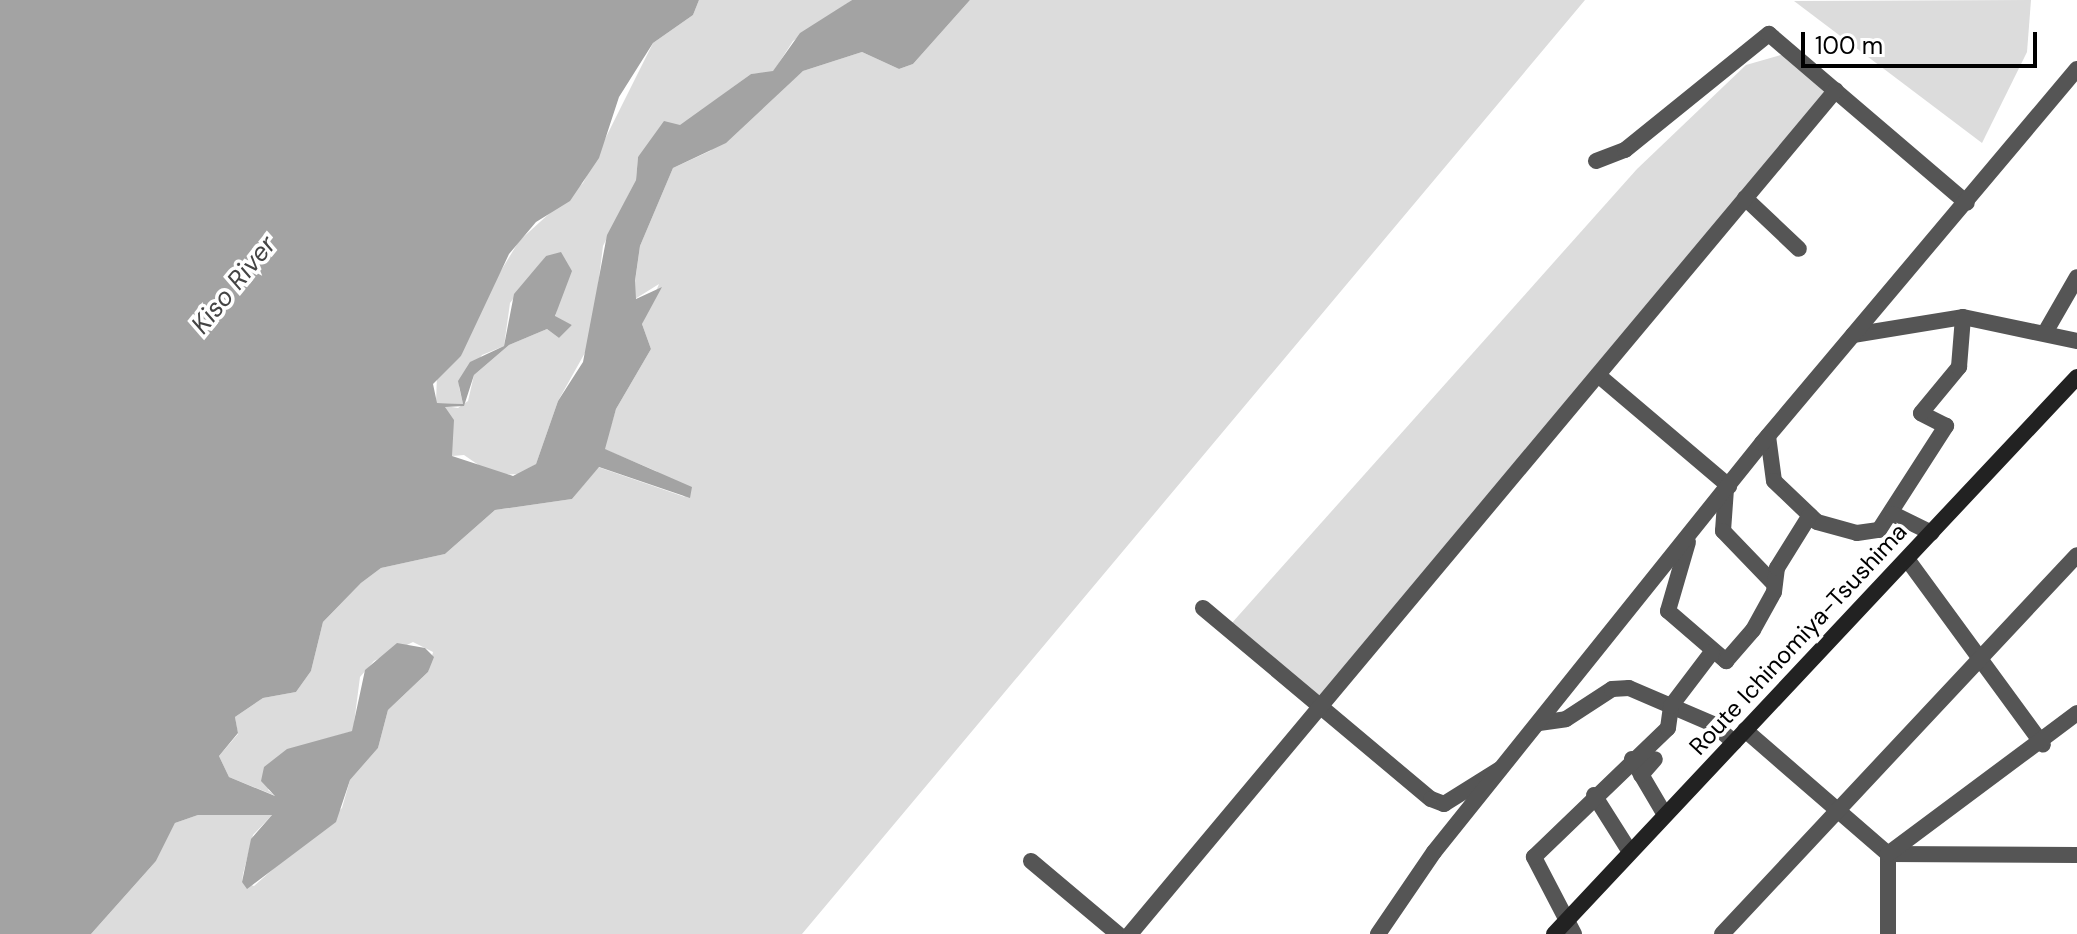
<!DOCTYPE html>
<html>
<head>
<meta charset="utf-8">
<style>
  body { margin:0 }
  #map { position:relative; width:2077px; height:934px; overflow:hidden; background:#fff; font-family:"DM Sans",sans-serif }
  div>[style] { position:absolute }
  .green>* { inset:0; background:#dcdcdc }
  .water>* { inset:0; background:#a3a3a3 }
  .minor>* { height:16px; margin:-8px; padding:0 8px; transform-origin:8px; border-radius:8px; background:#555 }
  .secondary>* { height:16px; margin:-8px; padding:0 8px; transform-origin:8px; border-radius:8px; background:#222 }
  span { translate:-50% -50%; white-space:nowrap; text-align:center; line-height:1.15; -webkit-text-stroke:7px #fff; paint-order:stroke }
  .street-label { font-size:24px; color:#000 }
  .water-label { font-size:26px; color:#444; font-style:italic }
  .scale { position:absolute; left:1801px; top:32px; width:236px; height:36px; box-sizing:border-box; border:4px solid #000; border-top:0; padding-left:10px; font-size:24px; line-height:28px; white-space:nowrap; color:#000; -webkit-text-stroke:6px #fff; paint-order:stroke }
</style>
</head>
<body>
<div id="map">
  <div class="green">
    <div style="clip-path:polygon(699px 0,852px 0,793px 41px,773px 72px,751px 74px,638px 157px,636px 180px,603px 246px,591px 342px,558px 401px,536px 464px,520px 474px,493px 475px,464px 455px,452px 456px,445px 406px,458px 408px,468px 401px,474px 375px,509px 345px,547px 329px,559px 338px,572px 325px,555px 317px,565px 279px,546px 256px,510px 303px,504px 346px,482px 355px,459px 387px,463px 404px,436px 403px,437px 374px,461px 356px,473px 317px,519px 241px,583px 183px,653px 43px,693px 15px)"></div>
    <div style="clip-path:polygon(970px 0,1585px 0,802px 934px,91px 934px,156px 861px,175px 823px,198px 815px,272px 815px,253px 835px,243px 874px,242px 882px,254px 886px,342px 808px,350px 780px,378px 748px,388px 710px,428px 672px,433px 652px,413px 642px,374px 661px,360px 677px,353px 731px,298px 747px,268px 790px,276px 796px,229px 777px,219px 756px,238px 734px,235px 717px,263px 698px,296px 692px,311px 671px,323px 622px,361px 583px,381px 568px,445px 554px,495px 510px,572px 499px,598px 467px,685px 497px,656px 471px,604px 449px,616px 409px,651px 349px,642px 324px,659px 284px,635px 299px,635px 282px,640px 246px,673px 168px,710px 151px,803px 71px,862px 52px,899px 69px,913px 64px)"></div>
    <div style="clip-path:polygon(2031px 0,2027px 52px,1982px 143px,1794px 1px)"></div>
    <div style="clip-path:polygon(1784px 54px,1830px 91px,1319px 700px,1231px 624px,1637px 169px,1746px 65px)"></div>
  </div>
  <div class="water">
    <div style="clip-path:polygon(0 0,699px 0,693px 15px,653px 43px,619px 97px,599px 158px,570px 201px,536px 222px,509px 254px,461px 356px,433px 384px,437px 403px,463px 404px,458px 381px,470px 362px,504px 346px,514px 294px,546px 256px,561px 252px,572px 271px,555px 316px,572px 325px,559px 338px,547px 329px,509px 345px,474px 375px,464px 406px,445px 407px,454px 420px,452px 456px,513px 476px,536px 464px,558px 401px,583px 362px,607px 235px,636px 180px,638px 157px,664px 121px,680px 125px,751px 74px,773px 71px,800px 33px,852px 0,970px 0,913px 64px,899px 69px,862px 52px,803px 71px,726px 143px,673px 168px,640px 246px,635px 281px,636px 299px,662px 287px,642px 324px,651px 349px,616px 409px,605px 449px,692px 487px,690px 498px,599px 467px,572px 499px,495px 510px,445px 554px,381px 568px,361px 583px,323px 622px,311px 671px,296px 692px,263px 698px,235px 717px,238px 733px,219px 756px,229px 777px,275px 796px,261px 781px,264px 767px,287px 749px,352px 731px,365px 670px,397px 643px,425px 648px,434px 657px,428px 672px,388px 710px,378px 748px,350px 780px,336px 822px,247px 889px,242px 882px,251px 839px,272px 815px,198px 815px,175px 823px,156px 861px,91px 934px,0 934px)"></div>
  </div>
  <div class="minor">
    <div style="left:1596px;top:161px;width:31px;rotate:-21deg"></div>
    <div style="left:1625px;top:150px;width:185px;rotate:-38.9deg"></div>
    <div style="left:1769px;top:34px;width:260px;rotate:40.5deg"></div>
    <div style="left:1745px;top:198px;width:74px;rotate:43.4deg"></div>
    <div style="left:2046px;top:331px;width:62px;rotate:-60.1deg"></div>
    <div style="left:1853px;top:335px;width:111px;rotate:-9.3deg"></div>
    <div style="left:1963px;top:317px;width:116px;rotate:11.9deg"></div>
    <div style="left:1598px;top:375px;width:172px;rotate:40.3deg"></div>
    <div style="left:1768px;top:436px;width:45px;rotate:82.4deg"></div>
    <div style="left:1774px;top:481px;width:59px;rotate:43.6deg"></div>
    <div style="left:1817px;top:522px;width:41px;rotate:15.4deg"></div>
    <div style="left:1857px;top:533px;width:22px;rotate:-8deg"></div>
    <div style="left:1879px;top:530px;width:124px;rotate:-57.2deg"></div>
    <div style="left:1946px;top:426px;width:28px;rotate:-153deg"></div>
    <div style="left:1921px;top:413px;width:60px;rotate:-50.4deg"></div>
    <div style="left:1959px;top:367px;width:50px;rotate:-85.4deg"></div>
    <div style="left:1726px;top:489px;width:42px;rotate:94.1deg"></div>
    <div style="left:1723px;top:531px;width:74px;rotate:46.1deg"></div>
    <div style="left:1893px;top:514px;width:43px;rotate:26deg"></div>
    <div style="left:1688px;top:542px;width:72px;rotate:106.2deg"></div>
    <div style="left:1668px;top:611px;width:77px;rotate:40.8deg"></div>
    <div style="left:1726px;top:661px;width:41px;rotate:-48.9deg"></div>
    <div style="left:1753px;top:630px;width:43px;rotate:-61.1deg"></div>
    <div style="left:1774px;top:592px;width:24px;rotate:-83deg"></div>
    <div style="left:1777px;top:568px;width:62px;rotate:-58.1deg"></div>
    <div style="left:1907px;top:559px;width:230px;rotate:53.8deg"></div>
    <div style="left:1203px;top:608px;width:297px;rotate:40deg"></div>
    <div style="left:1431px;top:799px;width:14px;rotate:21deg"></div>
    <div style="left:1444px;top:804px;width:66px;rotate:-32deg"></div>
    <div style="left:1539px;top:723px;width:27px;rotate:-8deg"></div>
    <div style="left:1566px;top:719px;width:55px;rotate:-33.1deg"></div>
    <div style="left:1612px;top:689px;width:17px;rotate:-3deg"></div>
    <div style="left:1629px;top:688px;width:91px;rotate:23.2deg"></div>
    <div style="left:1713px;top:724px;width:28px;rotate:41deg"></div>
    <div style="left:1745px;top:730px;width:189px;rotate:40.9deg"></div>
    <div style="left:1888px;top:854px;width:189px;rotate:0.3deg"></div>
    <div style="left:1632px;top:759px;width:65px;rotate:59.5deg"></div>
    <div style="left:1641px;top:775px;width:21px;rotate:-49deg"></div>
    <div style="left:1594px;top:795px;width:67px;rotate:57.7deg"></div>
    <div style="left:1031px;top:861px;width:114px;rotate:40deg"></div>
    <div style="left:1130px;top:934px;width:1100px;rotate:-50.09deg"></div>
    <div style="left:1378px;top:934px;width:99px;rotate:-55.7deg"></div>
    <div style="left:1434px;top:852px;width:524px;rotate:-51.27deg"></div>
    <div style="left:1762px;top:443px;width:489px;rotate:-49.9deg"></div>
    <div style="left:1574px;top:934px;width:87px;rotate:-117.5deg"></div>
    <div style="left:1534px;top:857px;width:186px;rotate:-43.9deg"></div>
    <div style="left:1668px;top:728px;width:22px;rotate:-82deg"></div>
    <div style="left:1671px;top:706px;width:68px;rotate:-52.8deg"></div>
    <div style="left:1722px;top:934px;width:519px;rotate:-46.87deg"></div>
    <div style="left:1888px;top:934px;width:80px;rotate:-90deg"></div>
    <div style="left:1888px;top:854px;width:236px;rotate:-36.7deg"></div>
  </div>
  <div class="secondary">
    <div style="left:1554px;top:934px;width:764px;rotate:-46.8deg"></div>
  </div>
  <div class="street-label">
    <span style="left:1798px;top:639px;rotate:-47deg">Route Ichinomiya-Tsushima</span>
  </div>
  <div class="water-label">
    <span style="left:234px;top:285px;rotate:-51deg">Kiso River</span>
  </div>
  <div class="scale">100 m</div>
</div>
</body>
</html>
